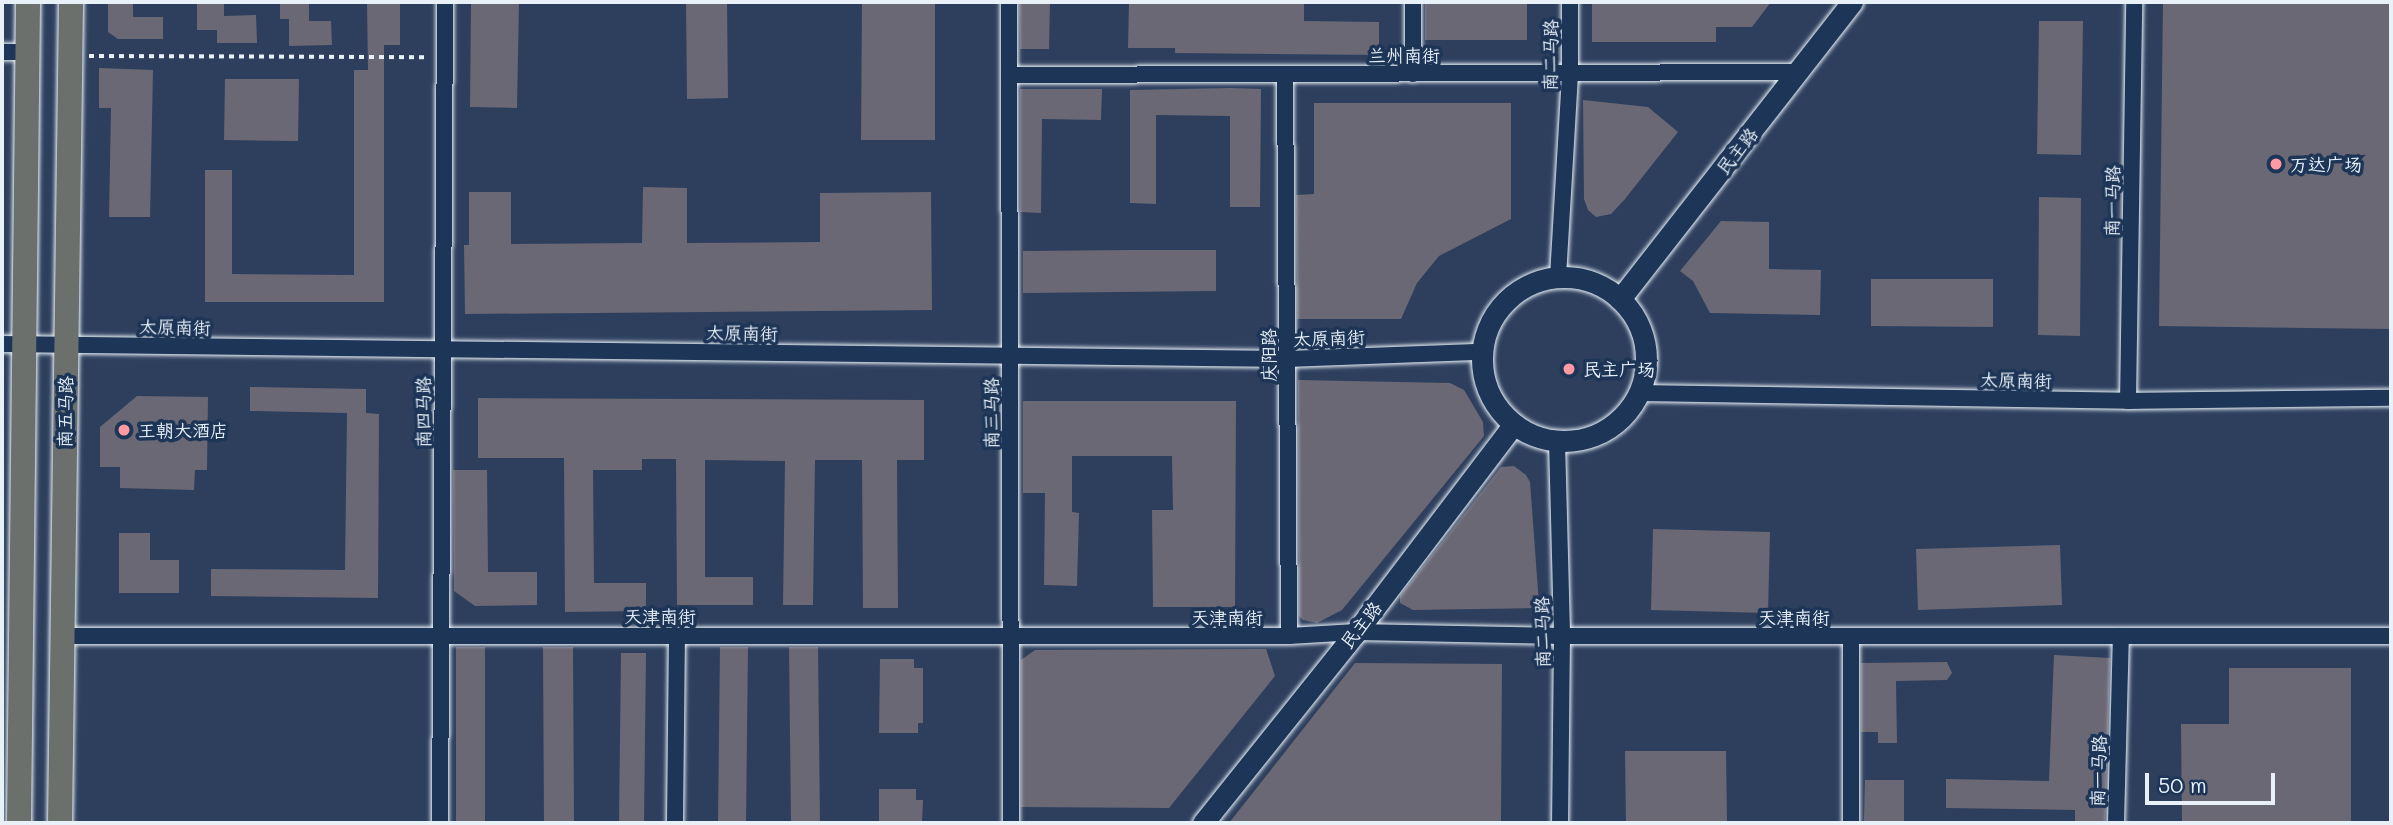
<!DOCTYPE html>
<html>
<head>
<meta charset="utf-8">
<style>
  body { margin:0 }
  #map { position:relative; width:2393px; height:825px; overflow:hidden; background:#2d3f5d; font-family:Mali,"LXGW WenKai TC",sans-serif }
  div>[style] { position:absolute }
  .building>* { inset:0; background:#6b6876 }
  .path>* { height:3.5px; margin-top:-1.75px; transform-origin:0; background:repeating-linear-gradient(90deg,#e8f1f8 0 5px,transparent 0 10px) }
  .roads { filter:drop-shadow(0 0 2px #e8f1f8) drop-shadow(0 0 2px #e8f1f8) }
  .street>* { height:16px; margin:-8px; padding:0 8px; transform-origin:8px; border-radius:8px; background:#1d3557 }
  .secondary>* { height:21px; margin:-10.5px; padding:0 10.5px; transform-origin:10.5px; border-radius:10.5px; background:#1d3557 }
  .secondary>.ring { margin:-10.5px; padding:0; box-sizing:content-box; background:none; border:21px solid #1d3557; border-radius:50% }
  .primary>* { height:24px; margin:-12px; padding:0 12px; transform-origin:12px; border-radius:12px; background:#6c706d }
  .dots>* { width:19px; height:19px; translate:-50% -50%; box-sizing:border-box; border:4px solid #1d3557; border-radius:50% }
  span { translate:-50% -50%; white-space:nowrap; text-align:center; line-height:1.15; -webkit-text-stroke:7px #1d3557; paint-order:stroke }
  .street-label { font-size:18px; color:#e8f1f8 }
  .poi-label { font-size:18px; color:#e8f1f8 }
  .left { translate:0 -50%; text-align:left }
  .frame { position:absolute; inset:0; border:4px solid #e8f1f8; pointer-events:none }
  .scale { position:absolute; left:2145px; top:773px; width:130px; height:32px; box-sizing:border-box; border:4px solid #e8f1f8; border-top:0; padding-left:9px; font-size:21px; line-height:24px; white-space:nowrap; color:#e8f1f8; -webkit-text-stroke:5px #1d3557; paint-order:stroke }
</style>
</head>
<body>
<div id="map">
  <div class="building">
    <div style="clip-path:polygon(108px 2px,133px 2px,133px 17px,163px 17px,163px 39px,118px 39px,108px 32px)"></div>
    <div style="clip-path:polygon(197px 2px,224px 2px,224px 16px,256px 15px,257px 43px,217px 43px,217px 30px,197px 30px)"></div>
    <div style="clip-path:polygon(280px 2px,309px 2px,309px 21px,331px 21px,332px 45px,289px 46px,289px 19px,280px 19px)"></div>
    <div style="clip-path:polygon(367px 2px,400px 2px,400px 45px,384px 45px,384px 302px,205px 302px,205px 170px,232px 170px,232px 274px,354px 275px,354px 70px,368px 70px)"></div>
    <div style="clip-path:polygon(471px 2px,519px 2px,517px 108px,470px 107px)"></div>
    <div style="clip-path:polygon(686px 2px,727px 2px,728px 98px,687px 99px)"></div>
    <div style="clip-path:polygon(862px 2px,935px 2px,935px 140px,861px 140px)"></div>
    <div style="clip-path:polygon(1019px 2px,1050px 2px,1049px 49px,1020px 49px)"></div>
    <div style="clip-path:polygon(1129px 2px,1304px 2px,1304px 21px,1379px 22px,1379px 55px,1175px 53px,1175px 48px,1128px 48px)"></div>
    <div style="clip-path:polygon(1425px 2px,1527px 2px,1527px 40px,1425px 40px)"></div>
    <div style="clip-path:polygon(1592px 2px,1771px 2px,1752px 27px,1716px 27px,1716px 42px,1592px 42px)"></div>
    <div style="clip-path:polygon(2163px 2px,2391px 2px,2391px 329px,2159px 326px)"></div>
    <div style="clip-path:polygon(2039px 21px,2083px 21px,2081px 155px,2037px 154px)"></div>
    <div style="clip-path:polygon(99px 68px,153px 70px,150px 217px,109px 217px,111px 108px,99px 108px)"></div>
    <div style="clip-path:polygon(225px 79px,299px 79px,298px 141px,224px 140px)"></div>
    <div style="clip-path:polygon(1231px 88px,1261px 89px,1260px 207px,1230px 207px,1230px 116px,1156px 115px,1156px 204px,1130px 203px,1130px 90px)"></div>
    <div style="clip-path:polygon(1020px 89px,1102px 89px,1101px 120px,1042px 119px,1041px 213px,1020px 212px)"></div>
    <div style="clip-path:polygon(1583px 100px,1648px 107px,1678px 132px,1625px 199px,1611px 214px,1596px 217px,1588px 210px,1584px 199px)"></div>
    <div style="clip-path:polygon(1314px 103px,1511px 103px,1511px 219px,1439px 256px,1417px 283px,1401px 319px,1297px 319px,1296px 195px,1314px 194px)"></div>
    <div style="clip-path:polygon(643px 187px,687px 188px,687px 243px,820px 242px,820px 193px,931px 192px,932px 310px,465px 314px,464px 245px,469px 245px,469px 192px,511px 192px,511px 244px,642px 243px)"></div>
    <div style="clip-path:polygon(2039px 197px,2081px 198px,2080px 336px,2038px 335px)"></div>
    <div style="clip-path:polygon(1721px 221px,1769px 222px,1769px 269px,1821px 270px,1820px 315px,1710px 313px,1693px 281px,1680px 271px)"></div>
    <div style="clip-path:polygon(1129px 250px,1216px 250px,1216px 291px,1023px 293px,1023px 251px)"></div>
    <div style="clip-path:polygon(1871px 279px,1993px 279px,1993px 327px,1871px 326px)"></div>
    <div style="clip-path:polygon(1298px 380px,1450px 383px,1464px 390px,1483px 422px,1484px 436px,1342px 610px,1317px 623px,1303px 620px,1299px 616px)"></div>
    <div style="clip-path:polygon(250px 387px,366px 389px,366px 413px,379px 414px,378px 598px,211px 596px,211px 569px,345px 570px,347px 413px,250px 411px)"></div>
    <div style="clip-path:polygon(137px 396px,208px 397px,207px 470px,195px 470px,194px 490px,120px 488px,120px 467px,100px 467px,100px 427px)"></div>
    <div style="clip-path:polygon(478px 398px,924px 400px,924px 460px,897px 460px,898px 608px,863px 608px,862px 460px,815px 460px,813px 605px,783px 605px,785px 461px,705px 460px,705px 577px,753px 577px,753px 605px,677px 605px,676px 459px,642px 459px,642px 470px,593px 470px,594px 583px,646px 583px,646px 611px,565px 612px,564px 458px,478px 458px)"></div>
    <div style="clip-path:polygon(1023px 401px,1236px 401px,1235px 607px,1153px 607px,1152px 510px,1173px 510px,1172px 456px,1072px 456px,1072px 512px,1079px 513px,1077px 586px,1044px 585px,1045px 493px,1023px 493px)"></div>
    <div style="clip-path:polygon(1514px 466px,1526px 475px,1530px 482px,1539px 604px,1534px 608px,1413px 610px,1400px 603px,1400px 596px,1501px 467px)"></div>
    <div style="clip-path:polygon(453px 470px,487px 470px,488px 572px,537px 572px,537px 605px,475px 606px,454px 591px)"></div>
    <div style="clip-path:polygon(1653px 529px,1770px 532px,1768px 613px,1651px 610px)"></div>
    <div style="clip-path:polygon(119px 533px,150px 533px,150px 560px,179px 560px,179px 593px,119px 593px)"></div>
    <div style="clip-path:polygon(2060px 545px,2062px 605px,1918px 610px,1916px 549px)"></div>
    <div style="clip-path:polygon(456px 647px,485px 647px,485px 823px,456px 823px)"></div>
    <div style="clip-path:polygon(543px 647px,573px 647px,574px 823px,544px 823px)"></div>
    <div style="clip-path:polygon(720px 647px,748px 647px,746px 823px,718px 823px)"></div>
    <div style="clip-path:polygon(789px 647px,818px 647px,820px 823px,791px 823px)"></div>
    <div style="clip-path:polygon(1266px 649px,1275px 676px,1169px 808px,1021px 807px,1021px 660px,1035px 650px)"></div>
    <div style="clip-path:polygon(621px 653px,646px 653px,644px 823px,619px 823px)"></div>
    <div style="clip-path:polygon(2054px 655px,2110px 658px,2105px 823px,2075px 823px,2075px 810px,1946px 808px,1946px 779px,2049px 781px)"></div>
    <div style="clip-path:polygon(880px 659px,914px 659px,914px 668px,923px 668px,923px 723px,918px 723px,918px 733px,879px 733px)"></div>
    <div style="clip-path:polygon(1947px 662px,1952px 673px,1947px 680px,1896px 681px,1897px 743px,1878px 743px,1878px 732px,1861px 732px,1861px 663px)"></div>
    <div style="clip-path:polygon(1355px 663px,1502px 664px,1501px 823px,1229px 823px)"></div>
    <div style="clip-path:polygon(2229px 668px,2351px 668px,2351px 823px,2182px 823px,2181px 724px,2229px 724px)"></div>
    <div style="clip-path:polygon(1625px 751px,1726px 751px,1727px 823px,1626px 823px)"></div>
    <div style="clip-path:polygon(1865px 780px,1904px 780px,1904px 823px,1864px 823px)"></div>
    <div style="clip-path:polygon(879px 789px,916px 789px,916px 800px,923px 800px,922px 823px,879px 823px)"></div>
  </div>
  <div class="path">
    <div style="left:89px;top:56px;width:339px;rotate:0.2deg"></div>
  </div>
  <div class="roads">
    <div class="street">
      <div style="left:1009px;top:2px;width:821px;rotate:89.86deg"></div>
      <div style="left:2px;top:52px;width:26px"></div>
      <div style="left:1285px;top:74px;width:562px;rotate:89.59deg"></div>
      <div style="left:1413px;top:74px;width:72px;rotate:-90deg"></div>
      <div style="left:1010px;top:75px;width:789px;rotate:-0.22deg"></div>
      <div style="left:1558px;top:277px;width:204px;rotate:-86.6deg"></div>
      <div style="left:1570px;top:73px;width:71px;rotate:-90deg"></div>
      <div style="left:2px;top:344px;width:1285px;rotate:0.67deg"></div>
      <div style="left:1287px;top:359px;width:195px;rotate:-2.1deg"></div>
      <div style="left:1639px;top:393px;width:489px;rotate:0.9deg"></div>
      <div style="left:2128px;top:401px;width:263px;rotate:-0.7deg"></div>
      <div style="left:2128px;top:401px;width:399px;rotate:-89.1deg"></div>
      <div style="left:1557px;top:441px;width:195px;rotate:88.5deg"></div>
      <div style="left:1562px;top:636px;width:187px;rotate:90.6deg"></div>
      <div style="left:62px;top:636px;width:1227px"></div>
      <div style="left:1289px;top:636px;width:67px;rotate:-3.4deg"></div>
      <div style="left:1356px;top:632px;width:206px;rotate:1.1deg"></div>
      <div style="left:1562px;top:636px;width:829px"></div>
      <div style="left:440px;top:823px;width:821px;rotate:-89.65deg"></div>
      <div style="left:675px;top:823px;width:187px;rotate:-89.4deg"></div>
      <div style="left:1851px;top:823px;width:187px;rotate:-90deg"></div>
      <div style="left:2116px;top:823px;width:187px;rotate:-88.5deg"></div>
    </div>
    <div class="secondary">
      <div class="ring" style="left:1482px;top:277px;width:143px;height:143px"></div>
      <div style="left:1620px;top:299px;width:377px;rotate:-52deg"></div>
      <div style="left:1203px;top:823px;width:245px;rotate:-51.3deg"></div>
      <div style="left:1356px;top:632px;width:261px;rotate:-52.8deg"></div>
    </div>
    <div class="primary">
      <div style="left:19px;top:823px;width:821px;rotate:-89.37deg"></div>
      <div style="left:60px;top:823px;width:821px;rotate:-89.23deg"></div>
    </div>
  </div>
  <div class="dots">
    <div style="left:2276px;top:164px;background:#ff9aa2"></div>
    <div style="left:1569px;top:369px;background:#ff9aa2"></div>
    <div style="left:124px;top:430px;background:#ff9aa2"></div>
  </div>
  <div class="street-label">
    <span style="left:1404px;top:55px">兰州南街</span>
    <span style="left:1550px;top:55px;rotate:-89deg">南二马路</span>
    <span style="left:1737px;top:151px;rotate:-52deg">民主路</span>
    <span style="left:2112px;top:201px;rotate:-89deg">南一马路</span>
    <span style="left:175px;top:327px;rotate:1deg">太原南街</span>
    <span style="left:742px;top:333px;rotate:1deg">太原南街</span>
    <span style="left:1329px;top:338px;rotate:-2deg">太原南街</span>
    <span style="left:1268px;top:355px;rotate:-90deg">庆阳路</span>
    <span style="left:2016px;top:380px;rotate:1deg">太原南街</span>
    <span style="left:65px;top:412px;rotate:-89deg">南五马路</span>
    <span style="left:423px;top:412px;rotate:-90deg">南四马路</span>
    <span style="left:991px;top:413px;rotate:-90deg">南三马路</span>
    <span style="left:660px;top:616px">天津南街</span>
    <span style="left:1227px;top:617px">天津南街</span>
    <span style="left:1794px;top:617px">天津南街</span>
    <span style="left:1361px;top:625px;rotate:-52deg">民主路</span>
    <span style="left:1542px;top:632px;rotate:-91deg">南二马路</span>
    <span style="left:2098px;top:771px;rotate:-88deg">南一马路</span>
  </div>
  <div class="poi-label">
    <span class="left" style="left:2290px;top:164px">万达广场</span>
    <span class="left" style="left:1583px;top:369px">民主广场</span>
    <span class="left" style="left:138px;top:430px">王朝大酒店</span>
  </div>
  <div class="frame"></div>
  <div class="scale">50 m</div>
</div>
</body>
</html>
